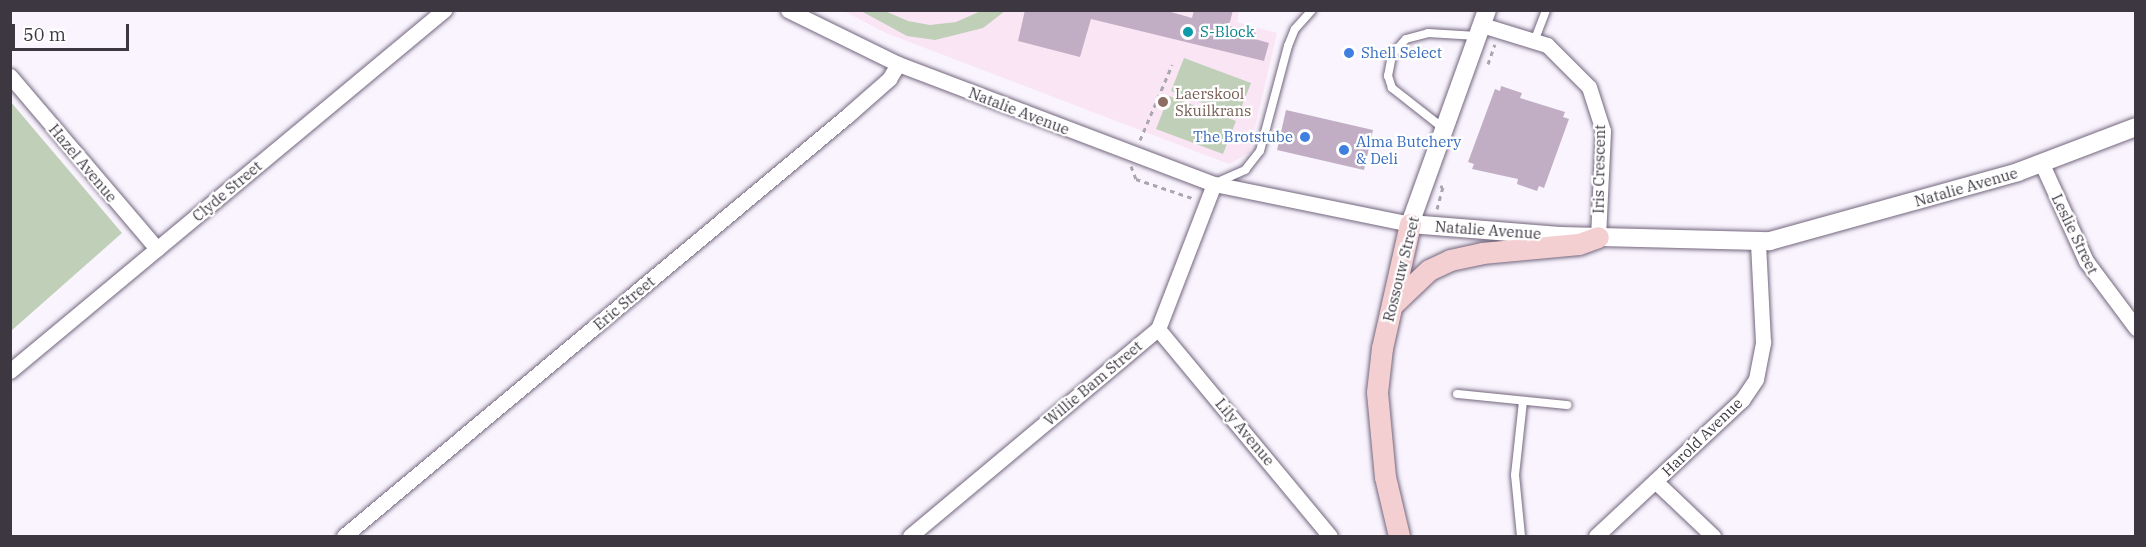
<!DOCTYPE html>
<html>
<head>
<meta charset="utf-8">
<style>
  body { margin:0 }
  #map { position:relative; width:2146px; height:547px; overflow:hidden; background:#f9f4fe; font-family:"IBM Plex Serif",serif }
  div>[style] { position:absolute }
  .education>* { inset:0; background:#fae5f4 }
  .green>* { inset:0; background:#bfcfb8 }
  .building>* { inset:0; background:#c1aec4 }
  .path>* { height:3px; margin-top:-1.5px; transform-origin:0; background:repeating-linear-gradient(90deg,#aaa5af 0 4.5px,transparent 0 9px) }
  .roads { filter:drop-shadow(0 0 2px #73667d) drop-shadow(0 0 2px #73667d) }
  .service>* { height:8px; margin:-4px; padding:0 4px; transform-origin:4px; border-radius:4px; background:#fff }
  .minor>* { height:15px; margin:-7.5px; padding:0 7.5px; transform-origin:7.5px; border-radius:7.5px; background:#fff }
  .tertiary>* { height:18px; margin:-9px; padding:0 9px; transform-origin:9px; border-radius:9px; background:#fff }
  .secondary>* { height:21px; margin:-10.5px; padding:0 10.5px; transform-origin:10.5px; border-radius:10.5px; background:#f4cfd1 }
  .dots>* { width:16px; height:16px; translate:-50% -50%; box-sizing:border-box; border:3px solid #fff; border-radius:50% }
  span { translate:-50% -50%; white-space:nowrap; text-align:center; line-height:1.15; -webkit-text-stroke:4.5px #fff; paint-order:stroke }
  .culture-label { font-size:15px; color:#0d838f }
  .left { translate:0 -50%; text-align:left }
  .shop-label { font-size:15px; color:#366cbe }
  .right { translate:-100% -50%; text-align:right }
  .education-label { font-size:15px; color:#785e54 }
  .street-label { font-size:15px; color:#3c3741 }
  .frame { position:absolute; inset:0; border:12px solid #3c3741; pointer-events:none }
  .scale { position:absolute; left:12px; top:24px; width:117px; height:27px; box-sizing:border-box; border:3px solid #3c3741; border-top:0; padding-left:8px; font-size:18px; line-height:21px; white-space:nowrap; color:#3c3741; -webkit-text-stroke:4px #fff; paint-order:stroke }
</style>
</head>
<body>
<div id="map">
  <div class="education">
    <div style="clip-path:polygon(844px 11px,1239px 11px,1237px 22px,1277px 33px,1249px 153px,1229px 164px,886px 33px)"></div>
  </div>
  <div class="green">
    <div style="clip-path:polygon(861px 11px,885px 11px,908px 21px,930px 25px,956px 22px,981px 11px,1005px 11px,983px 28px,935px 40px,907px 36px)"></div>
    <div style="clip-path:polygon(1184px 58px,1251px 83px,1238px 116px,1171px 91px)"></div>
    <div style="clip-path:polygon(1169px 96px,1236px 121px,1223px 154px,1156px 129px)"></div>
    <div style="clip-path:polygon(10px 101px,122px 233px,11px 331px,10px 331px)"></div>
  </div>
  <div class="building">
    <div style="clip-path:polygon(1025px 10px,1164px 10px,1192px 18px,1194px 10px,1233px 10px,1229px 26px,1256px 33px,1255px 39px,1269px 43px,1264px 61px,1091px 19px,1080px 57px,1018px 41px)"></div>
    <div style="clip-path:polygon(1501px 86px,1522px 93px,1520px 98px,1565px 112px,1563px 117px,1569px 119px,1544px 188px,1539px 186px,1537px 191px,1517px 184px,1518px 179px,1472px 169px,1474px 164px,1468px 162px,1495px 89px,1500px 91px)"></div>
    <div style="clip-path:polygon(1286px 110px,1373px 130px,1364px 170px,1277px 150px)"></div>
  </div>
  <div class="path">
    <div style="left:1488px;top:64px;width:21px;rotate:-71deg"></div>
    <div style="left:1140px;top:140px;width:82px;rotate:-66.9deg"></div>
    <div style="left:1131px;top:166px;width:14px;rotate:69deg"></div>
    <div style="left:1136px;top:179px;width:59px;rotate:18.7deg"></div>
    <div style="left:1437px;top:209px;width:23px;rotate:-75deg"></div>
    <div style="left:1443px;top:187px;width:3px;rotate:-162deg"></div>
  </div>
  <div class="roads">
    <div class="service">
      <div style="left:1535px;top:39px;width:31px;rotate:-69deg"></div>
      <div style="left:1443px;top:128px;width:65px;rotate:-141.9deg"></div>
      <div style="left:1392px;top:88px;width:13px;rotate:-108deg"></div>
      <div style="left:1388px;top:76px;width:21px;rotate:-79deg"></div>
      <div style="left:1392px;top:55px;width:21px;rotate:-49deg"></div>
      <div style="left:1406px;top:39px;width:23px;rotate:-15deg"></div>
      <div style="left:1428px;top:33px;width:49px;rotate:3.5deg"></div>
      <div style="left:1218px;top:182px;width:30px;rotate:-24deg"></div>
      <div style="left:1245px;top:170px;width:24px;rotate:-52deg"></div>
      <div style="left:1260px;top:151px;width:109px;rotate:-75.1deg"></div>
      <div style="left:1288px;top:46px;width:18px;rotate:-68deg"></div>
      <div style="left:1295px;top:29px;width:25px;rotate:-48deg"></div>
      <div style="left:1457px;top:394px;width:111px;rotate:5.7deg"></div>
      <div style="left:1521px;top:536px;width:61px;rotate:-95.6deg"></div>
      <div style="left:1515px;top:475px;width:74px;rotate:-83.8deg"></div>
    </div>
    <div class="minor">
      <div style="left:788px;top:10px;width:123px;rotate:26.1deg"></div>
      <div style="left:898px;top:64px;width:338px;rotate:20.8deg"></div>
      <div style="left:1214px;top:184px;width:200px;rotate:11.5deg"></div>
      <div style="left:1482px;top:25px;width:68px;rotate:17.1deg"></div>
      <div style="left:1547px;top:45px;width:59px;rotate:45deg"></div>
      <div style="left:1589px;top:87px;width:46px;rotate:72.3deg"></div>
      <div style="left:1603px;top:131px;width:106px;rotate:92.7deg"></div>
      <div style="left:10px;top:76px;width:227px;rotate:49.6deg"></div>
      <div style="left:2042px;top:164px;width:107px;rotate:65.6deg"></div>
      <div style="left:2086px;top:261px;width:84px;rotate:53.3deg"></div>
      <div style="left:1158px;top:329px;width:269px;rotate:50.3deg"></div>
      <div style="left:10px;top:371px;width:565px;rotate:-39.75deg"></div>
      <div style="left:1655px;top:481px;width:80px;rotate:43.5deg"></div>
      <div style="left:344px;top:536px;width:657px;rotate:-39.87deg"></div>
      <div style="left:848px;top:115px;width:55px;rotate:-41.3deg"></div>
      <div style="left:889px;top:79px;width:17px;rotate:-59deg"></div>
      <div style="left:910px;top:536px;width:323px;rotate:-39.9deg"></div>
      <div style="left:1158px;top:329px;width:155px;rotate:-68.9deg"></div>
      <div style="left:1596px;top:536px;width:200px;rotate:-43deg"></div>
      <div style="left:1742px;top:400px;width:25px;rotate:-56deg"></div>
      <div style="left:1756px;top:379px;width:38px;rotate:-79deg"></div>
      <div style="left:1763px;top:342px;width:100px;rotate:-92.9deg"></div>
    </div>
    <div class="tertiary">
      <div style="left:1487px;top:10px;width:227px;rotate:109.8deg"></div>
      <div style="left:1410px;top:224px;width:150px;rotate:4.6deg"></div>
      <div style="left:1560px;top:236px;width:210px;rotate:1.4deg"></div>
      <div style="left:1770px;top:241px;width:257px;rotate:-15.5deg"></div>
      <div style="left:2018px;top:172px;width:126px;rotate:-20.9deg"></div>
    </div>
    <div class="secondary">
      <div style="left:1392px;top:305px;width:51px;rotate:-43.4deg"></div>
      <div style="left:1429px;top:270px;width:23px;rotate:-25deg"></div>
      <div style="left:1450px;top:260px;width:33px;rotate:-12deg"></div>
      <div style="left:1482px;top:253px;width:97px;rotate:-5.3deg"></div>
      <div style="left:1579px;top:244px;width:20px;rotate:-20deg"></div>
      <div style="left:1399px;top:536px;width:61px;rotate:-103.3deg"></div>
      <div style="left:1385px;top:477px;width:85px;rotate:-95.4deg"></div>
      <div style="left:1377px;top:392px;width:44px;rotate:-83.5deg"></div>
      <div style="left:1382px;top:348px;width:127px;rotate:-77.3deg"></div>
    </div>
  </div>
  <div class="dots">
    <div style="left:1188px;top:32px;background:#0f9aa8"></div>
    <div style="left:1349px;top:53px;background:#3f7fe0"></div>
    <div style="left:1163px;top:102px;background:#8d6e63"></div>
    <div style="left:1305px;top:137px;background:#3f7fe0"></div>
    <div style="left:1344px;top:150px;background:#3f7fe0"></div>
  </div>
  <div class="culture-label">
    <span class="left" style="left:1200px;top:32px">S-Block</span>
  </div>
  <div class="shop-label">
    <span class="left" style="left:1361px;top:53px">Shell Select</span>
    <span class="right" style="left:1293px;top:137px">The Brotstube</span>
    <span class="left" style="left:1356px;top:150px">Alma Butchery<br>&amp; Deli</span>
  </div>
  <div class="education-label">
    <span class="left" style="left:1175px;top:102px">Laerskool<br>Skuilkrans</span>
  </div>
  <div class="street-label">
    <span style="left:1019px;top:111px;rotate:21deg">Natalie Avenue</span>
    <span style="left:83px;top:163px;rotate:50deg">Hazel Avenue</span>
    <span style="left:1599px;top:169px;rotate:-89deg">Iris Crescent</span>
    <span style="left:1966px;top:187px;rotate:-16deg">Natalie Avenue</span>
    <span style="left:227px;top:191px;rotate:-40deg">Clyde Street</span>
    <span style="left:1488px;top:230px;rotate:4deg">Natalie Avenue</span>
    <span style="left:2075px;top:234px;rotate:64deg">Leslie Street</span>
    <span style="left:1401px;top:269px;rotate:-76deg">Rossouw Street</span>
    <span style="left:624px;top:303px;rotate:-40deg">Eric Street</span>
    <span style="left:1093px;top:383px;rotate:-40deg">Willie Bam Street</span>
    <span style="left:1245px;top:432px;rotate:50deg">Lily Avenue</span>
    <span style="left:1702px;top:437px;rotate:-44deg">Harold Avenue</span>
  </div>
  <div class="frame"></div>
  <div class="scale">50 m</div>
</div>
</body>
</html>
